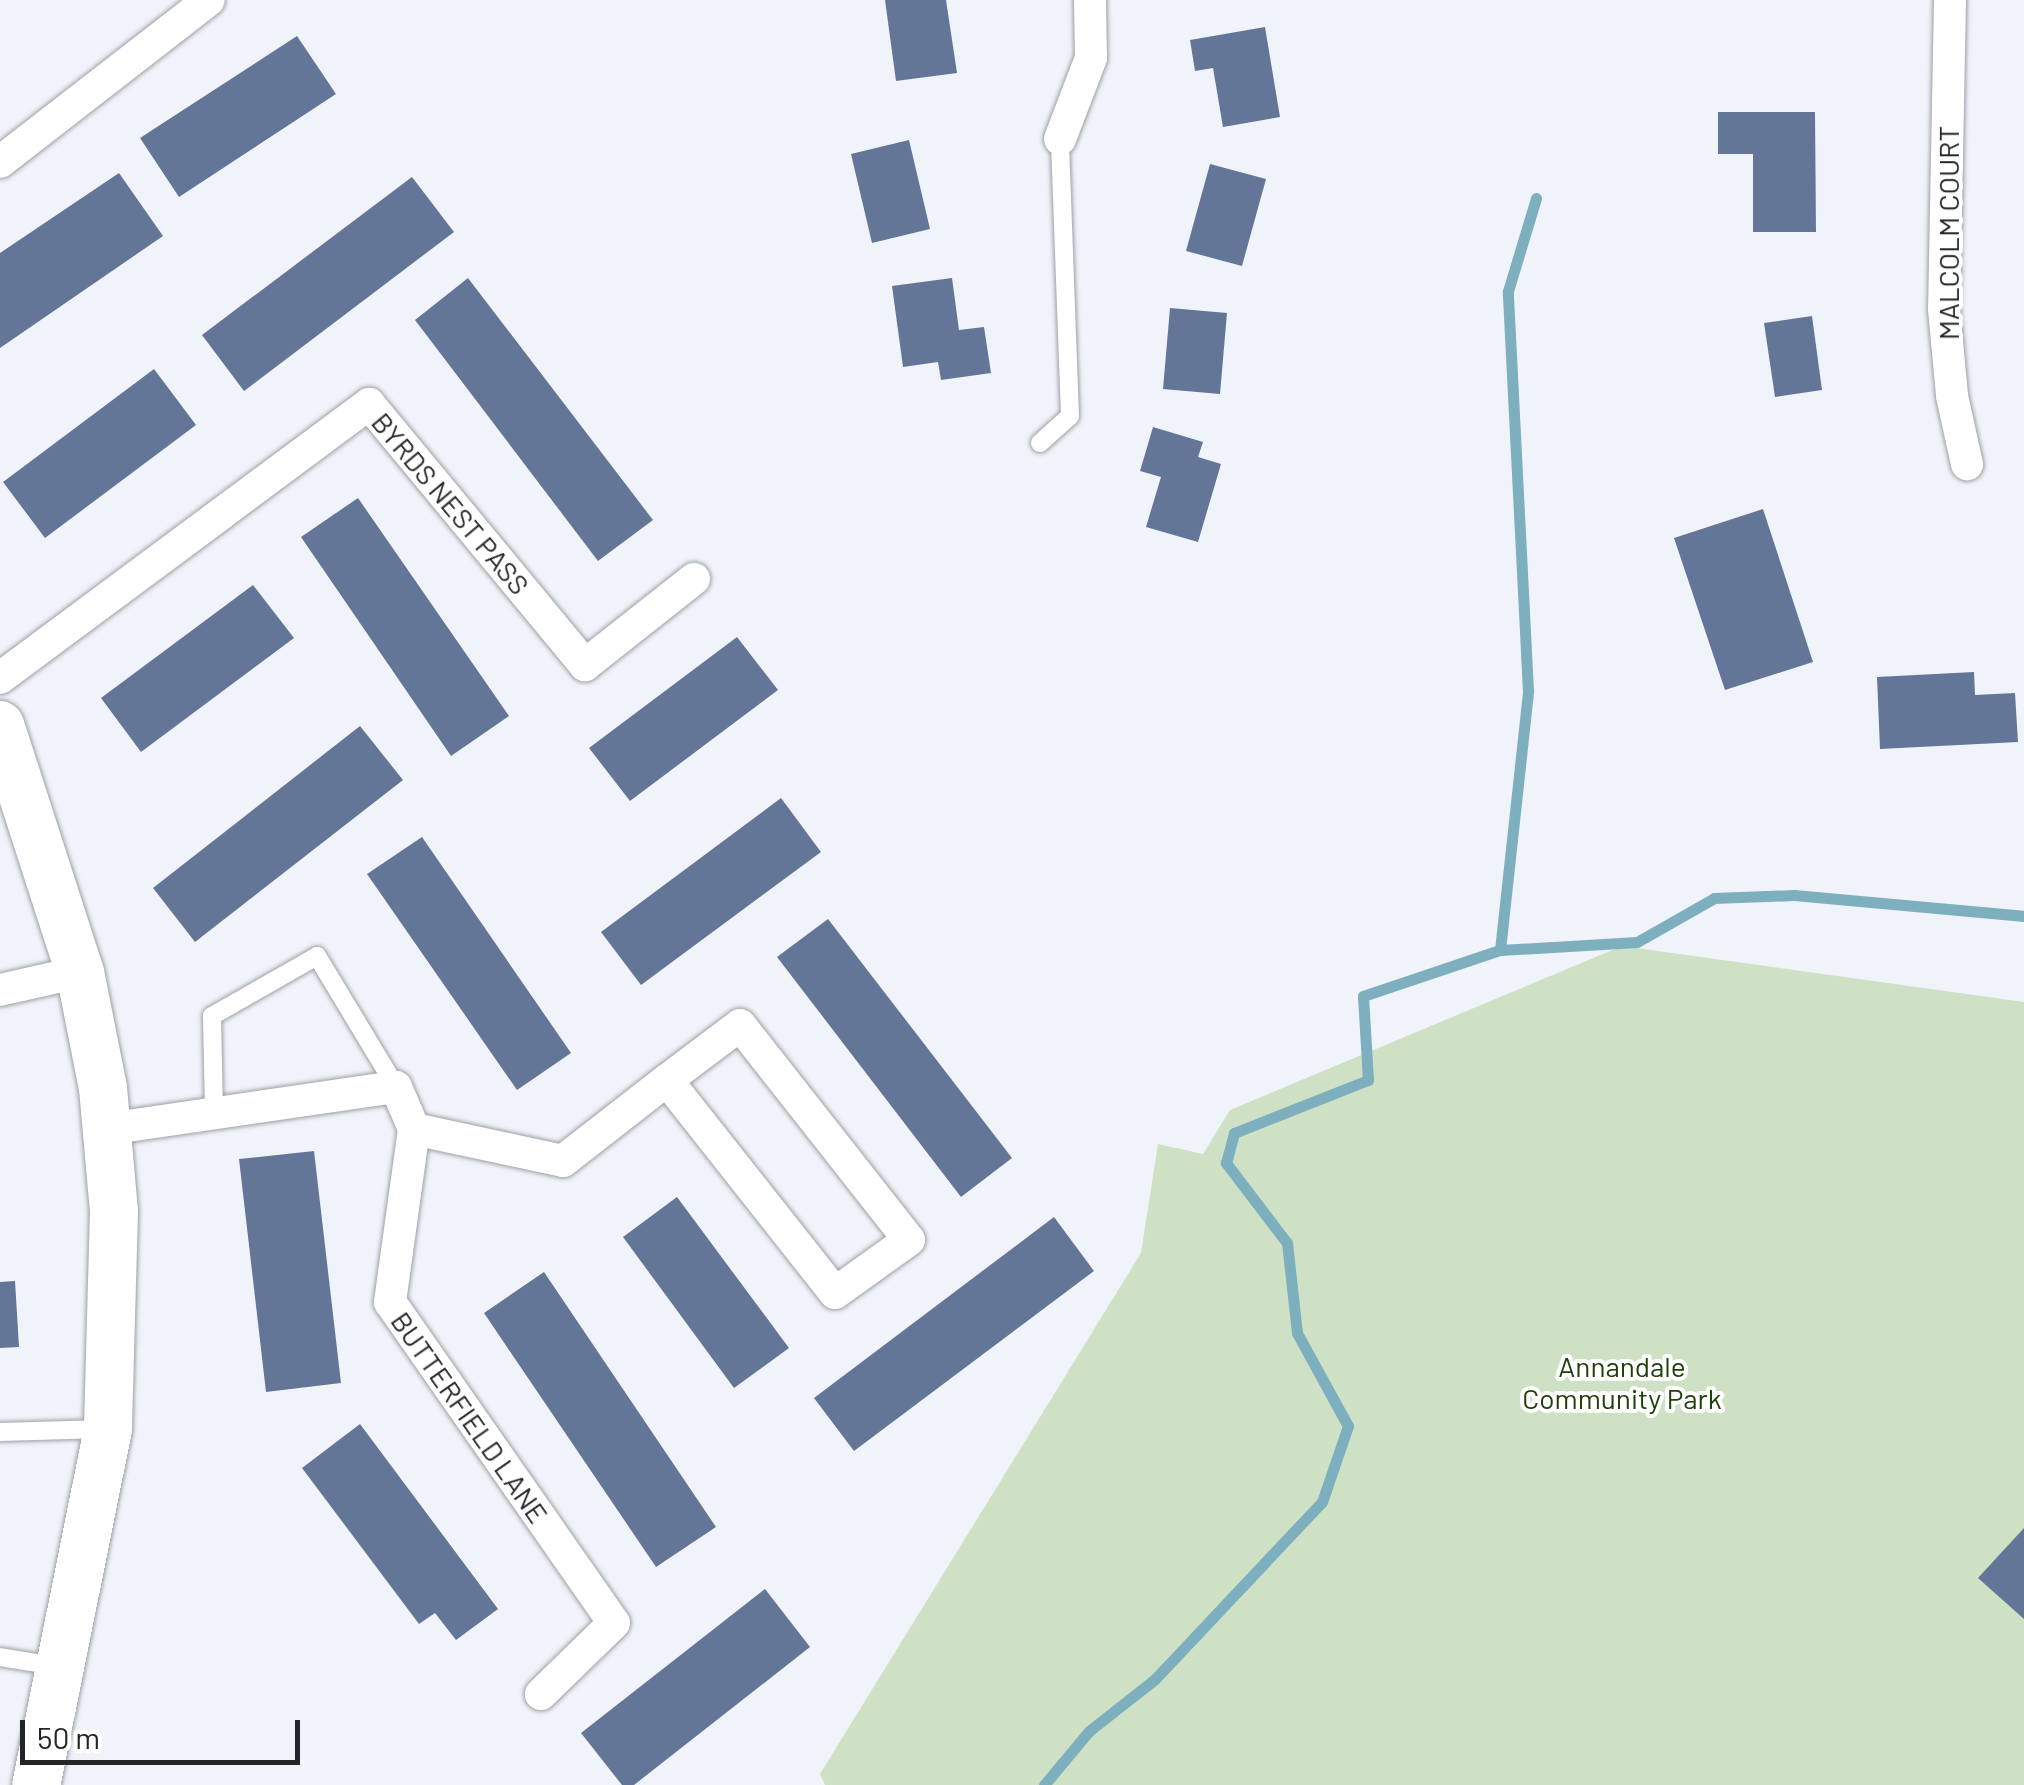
<!DOCTYPE html>
<html>
<head>
<meta charset="utf-8">
<style>
  body { margin:0 }
  #map { position:relative; width:2024px; height:1785px; overflow:hidden; background:#f0f3fa; font-family:Barlow,sans-serif }
  div>[style] { position:absolute }
  .green>* { inset:0; background:#cee1c4 }
  .stream>* { height:11px; margin:-5.5px; padding:0 5.5px; transform-origin:5.5px; border-radius:5.5px; background:#7dafbe }
  .building>* { inset:0; background:#647698 }
  .roads { filter:drop-shadow(0 0 2px #9da0a6) drop-shadow(0 0 2px #9da0a6) }
  .lane>* { height:18px; margin:-9px; padding:0 9px; transform-origin:9px; border-radius:9px; background:#fff }
  .street>* { height:32px; margin:-16px; padding:0 16px; transform-origin:16px; border-radius:16px; background:#fff }
  .secondary>* { height:48px; margin:-24px; padding:0 24px; transform-origin:24px; border-radius:24px; background:#fff }
  span { translate:-50% -50%; white-space:nowrap; text-align:center; line-height:1.15; -webkit-text-stroke:8px #fff; paint-order:stroke }
  .street-label { font-size:28px; color:#232527 }
  .park-label { font-size:28px; color:#203f09 }
  .scale { position:absolute; left:20px; top:1720px; width:280px; height:45px; box-sizing:border-box; border:5px solid #232527; border-top:0; padding-left:12px; font-size:30px; line-height:35px; white-space:nowrap; color:#232527; -webkit-text-stroke:8px #fff; paint-order:stroke }
</style>
</head>
<body>
<div id="map">
  <div class="green">
    <div style="clip-path:polygon(1622px 946px,2024px 1002px,2024px 1785px,825px 1785px,820px 1774px,1141px 1253px,1158px 1144px,1203px 1154px,1230px 1110px)"></div>
  </div>
  <div class="stream">
    <div style="left:1500px;top:950px;width:137px;rotate:-3.3deg"></div>
    <div style="left:1637px;top:942px;width:89px;rotate:-29.7deg"></div>
    <div style="left:1714px;top:898px;width:80px;rotate:-2.1deg"></div>
    <div style="left:1794px;top:895px;width:231px;rotate:5.2deg"></div>
    <div style="left:1044px;top:1785px;width:70px;rotate:-50.2deg"></div>
    <div style="left:1089px;top:1731px;width:84px;rotate:-38.2deg"></div>
    <div style="left:1155px;top:1679px;width:243px;rotate:-46.7deg"></div>
    <div style="left:1322px;top:1502px;width:80px;rotate:-71.1deg"></div>
    <div style="left:1348px;top:1426px;width:106px;rotate:-118.7deg"></div>
    <div style="left:1297px;top:1333px;width:91px;rotate:-96.3deg"></div>
    <div style="left:1287px;top:1243px;width:101px;rotate:-127.3deg"></div>
    <div style="left:1226px;top:1163px;width:31px;rotate:-75deg"></div>
    <div style="left:1234px;top:1133px;width:144px;rotate:-21.6deg"></div>
    <div style="left:1368px;top:1080px;width:84px;rotate:-93.4deg"></div>
    <div style="left:1363px;top:996px;width:145px;rotate:-18.6deg"></div>
    <div style="left:1500px;top:950px;width:261px;rotate:-83.8deg"></div>
    <div style="left:1528px;top:691px;width:400px;rotate:-92.9deg"></div>
    <div style="left:1508px;top:291px;width:97px;rotate:-73.2deg"></div>
  </div>
  <div class="building">
    <div style="clip-path:polygon(885px 0,946px 0,957px 73px,896px 81px)"></div>
    <div style="clip-path:polygon(1265px 27px,1280px 117px,1223px 127px,1213px 68px,1195px 71px,1190px 40px)"></div>
    <div style="clip-path:polygon(297px 36px,336px 94px,179px 197px,140px 138px)"></div>
    <div style="clip-path:polygon(1718px 112px,1815px 112px,1816px 232px,1753px 232px,1753px 154px,1718px 154px)"></div>
    <div style="clip-path:polygon(909px 140px,930px 229px,872px 243px,851px 154px)"></div>
    <div style="clip-path:polygon(1210px 164px,1266px 179px,1242px 266px,1186px 251px)"></div>
    <div style="clip-path:polygon(119px 173px,163px 236px,0 348px,0 253px)"></div>
    <div style="clip-path:polygon(412px 177px,454px 232px,244px 391px,202px 335px)"></div>
    <div style="clip-path:polygon(468px 278px,653px 520px,598px 561px,415px 320px)"></div>
    <div style="clip-path:polygon(952px 278px,959px 330px,984px 327px,991px 373px,941px 380px,938px 362px,903px 367px,892px 286px)"></div>
    <div style="clip-path:polygon(1170px 308px,1227px 313px,1220px 394px,1163px 389px)"></div>
    <div style="clip-path:polygon(1812px 316px,1822px 390px,1775px 397px,1764px 323px)"></div>
    <div style="clip-path:polygon(154px 369px,196px 425px,45px 538px,3px 482px)"></div>
    <div style="clip-path:polygon(1153px 427px,1203px 442px,1198px 457px,1221px 464px,1198px 542px,1146px 527px,1161px 477px,1140px 471px)"></div>
    <div style="clip-path:polygon(358px 498px,509px 716px,451px 756px,301px 537px)"></div>
    <div style="clip-path:polygon(1763px 509px,1813px 662px,1725px 690px,1674px 538px)"></div>
    <div style="clip-path:polygon(253px 585px,294px 638px,141px 752px,101px 698px)"></div>
    <div style="clip-path:polygon(737px 637px,778px 690px,630px 801px,589px 748px)"></div>
    <div style="clip-path:polygon(1974px 672px,1975px 695px,2015px 693px,2018px 742px,1880px 749px,1877px 677px)"></div>
    <div style="clip-path:polygon(360px 726px,403px 780px,195px 942px,153px 888px)"></div>
    <div style="clip-path:polygon(781px 798px,821px 852px,641px 985px,601px 932px)"></div>
    <div style="clip-path:polygon(422px 837px,571px 1053px,517px 1090px,367px 874px)"></div>
    <div style="clip-path:polygon(828px 919px,1012px 1158px,961px 1197px,777px 957px)"></div>
    <div style="clip-path:polygon(314px 1151px,341px 1383px,266px 1392px,239px 1159px)"></div>
    <div style="clip-path:polygon(677px 1197px,789px 1348px,734px 1388px,623px 1237px)"></div>
    <div style="clip-path:polygon(1054px 1217px,1094px 1271px,854px 1451px,814px 1398px)"></div>
    <div style="clip-path:polygon(544px 1272px,716px 1527px,656px 1567px,484px 1313px)"></div>
    <div style="clip-path:polygon(15px 1281px,19px 1347px,0 1348px,0 1282px)"></div>
    <div style="clip-path:polygon(360px 1424px,498px 1609px,456px 1640px,435px 1613px,419px 1624px,302px 1468px)"></div>
    <div style="clip-path:polygon(2024px 1528px,2024px 1619px,1978px 1578px)"></div>
    <div style="clip-path:polygon(765px 1589px,810px 1647px,634px 1785px,622px 1785px,581px 1733px)"></div>
  </div>
  <div class="roads">
    <div class="lane">
      <div style="left:1040px;top:443px;width:40px;rotate:-42deg"></div>
      <div style="left:1070px;top:416px;width:277px;rotate:-92.1deg"></div>
      <div style="left:214px;top:1112px;width:96px;rotate:-91.2deg"></div>
      <div style="left:212px;top:1016px;width:121px;rotate:-29.7deg"></div>
      <div style="left:317px;top:956px;width:153px;rotate:58.9deg"></div>
      <div style="left:0;top:1432px;width:104px;rotate:-1.7deg"></div>
      <div style="left:0;top:1657px;width:62px;rotate:9.3deg"></div>
    </div>
    <div class="street">
      <div style="left:1950px;top:0;width:309px;rotate:91.1deg"></div>
      <div style="left:1944px;top:309px;width:87px;rotate:84.7deg"></div>
      <div style="left:1952px;top:396px;width:70px;rotate:77.6deg"></div>
      <div style="left:1060px;top:139px;width:87px;rotate:-69.1deg"></div>
      <div style="left:1091px;top:58px;width:58px;rotate:-91deg"></div>
      <div style="left:0;top:162px;width:264px;rotate:-37.8deg"></div>
      <div style="left:0;top:678px;width:460px;rotate:-36.6deg"></div>
      <div style="left:369px;top:404px;width:339px;rotate:50.4deg"></div>
      <div style="left:585px;top:665px;width:139px;rotate:-38.3deg"></div>
      <div style="left:0;top:990px;width:82px;rotate:-12.7deg"></div>
      <div style="left:107px;top:1129px;width:292px;rotate:-8.3deg"></div>
      <div style="left:396px;top:1087px;width:46px;rotate:66.8deg"></div>
      <div style="left:414px;top:1129px;width:175px;rotate:97.9deg"></div>
      <div style="left:390px;top:1302px;width:391px;rotate:55.1deg"></div>
      <div style="left:614px;top:1623px;width:102px;rotate:135.8deg"></div>
      <div style="left:414px;top:1129px;width:152px;rotate:12.1deg"></div>
      <div style="left:563px;top:1161px;width:132px;rotate:-37.9deg"></div>
      <div style="left:667px;top:1080px;width:91px;rotate:-37deg"></div>
      <div style="left:740px;top:1025px;width:273px;rotate:51.8deg"></div>
      <div style="left:909px;top:1240px;width:91px;rotate:144.4deg"></div>
      <div style="left:835px;top:1293px;width:271px;rotate:-128.3deg"></div>
    </div>
    <div class="secondary">
      <div style="left:0;top:725px;width:260px;rotate:72.1deg"></div>
      <div style="left:80px;top:972px;width:118px;rotate:78.8deg"></div>
      <div style="left:103px;top:1088px;width:123px;rotate:84.9deg"></div>
      <div style="left:114px;top:1211px;width:218px;rotate:91.6deg"></div>
      <div style="left:108px;top:1429px;width:363px;rotate:101.4deg"></div>
    </div>
  </div>
  <div class="street-label">
    <span style="left:1948px;top:233px;rotate:-90deg">MALCOLM COURT</span>
    <span style="left:451px;top:503px;rotate:50deg">BYRDS NEST PASS</span>
    <span style="left:470px;top:1417px;rotate:55deg">BUTTERFIELD LANE</span>
  </div>
  <div class="park-label">
    <span style="left:1622px;top:1382px">Annandale<br>Community Park</span>
  </div>
  <div class="scale">50 m</div>
</div>
</body>
</html>
